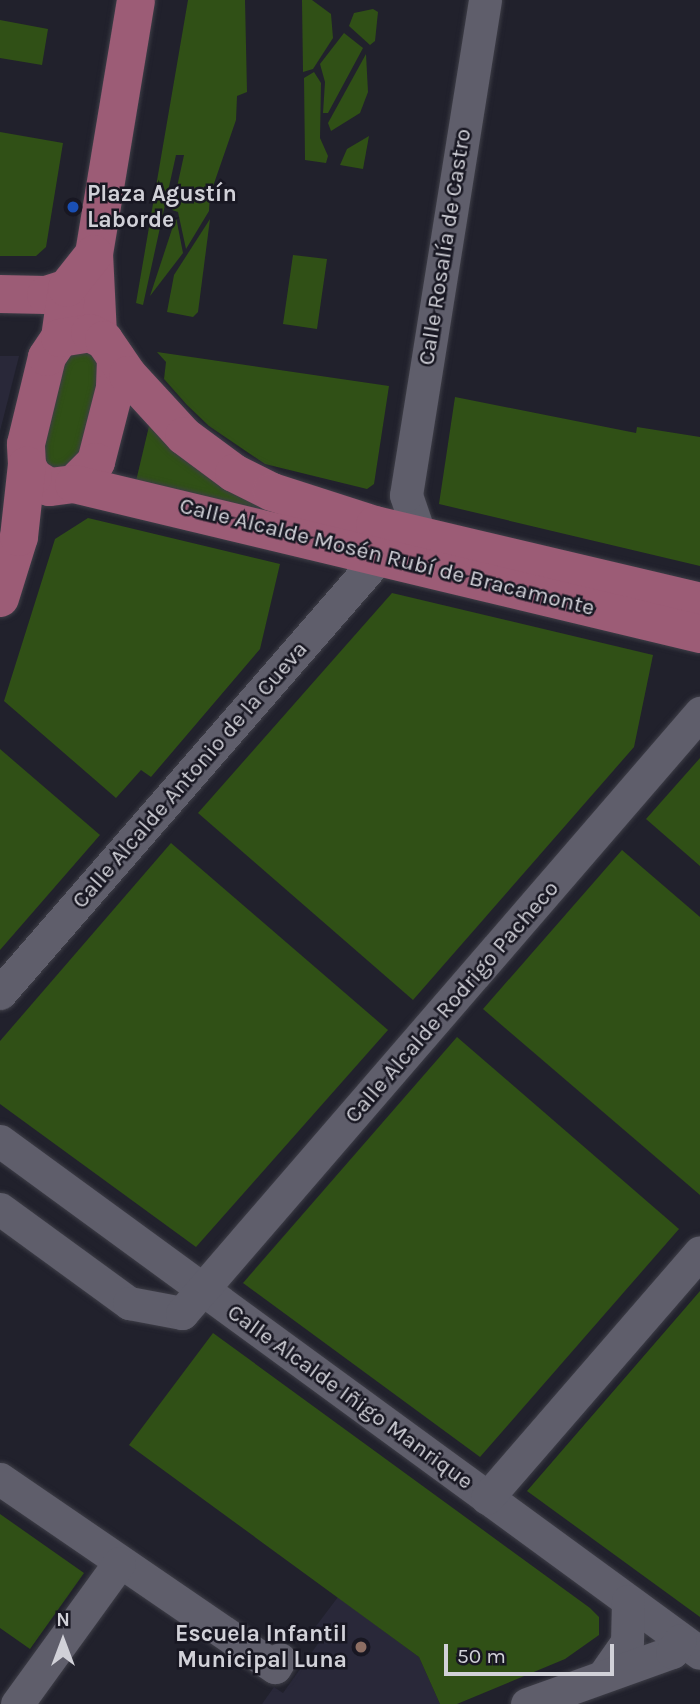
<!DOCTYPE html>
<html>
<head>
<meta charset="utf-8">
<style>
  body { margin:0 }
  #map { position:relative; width:700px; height:1704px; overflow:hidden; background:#21212c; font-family:Karla,sans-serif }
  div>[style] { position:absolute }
  .built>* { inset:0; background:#292839 }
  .green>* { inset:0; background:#305016 }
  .roads { filter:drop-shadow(0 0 2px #3e3e47) drop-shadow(0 0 2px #3e3e47) }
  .minor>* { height:33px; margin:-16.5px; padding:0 16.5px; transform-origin:16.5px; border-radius:16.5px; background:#5f5e6b }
  .major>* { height:38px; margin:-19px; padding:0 19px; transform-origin:19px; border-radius:19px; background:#9c5c76 }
  .dots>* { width:19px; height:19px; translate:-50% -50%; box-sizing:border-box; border:4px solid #181722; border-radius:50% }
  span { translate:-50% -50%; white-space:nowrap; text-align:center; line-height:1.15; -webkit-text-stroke:5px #181722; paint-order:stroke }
  .poi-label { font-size:23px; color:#d1d1d8; font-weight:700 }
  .left { translate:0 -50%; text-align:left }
  .right { translate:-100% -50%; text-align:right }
  .street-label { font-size:23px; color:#d1d1d8 }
  .north { position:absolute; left:28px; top:1606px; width:70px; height:70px; -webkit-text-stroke:5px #181722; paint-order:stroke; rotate:0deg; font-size:19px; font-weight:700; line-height:28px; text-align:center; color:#d1d1d8 }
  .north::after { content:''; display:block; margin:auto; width:24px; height:32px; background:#d1d1d8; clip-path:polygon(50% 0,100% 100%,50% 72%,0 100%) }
  .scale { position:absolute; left:444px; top:1644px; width:170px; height:32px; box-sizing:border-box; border:4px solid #d1d1d8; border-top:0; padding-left:9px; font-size:21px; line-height:24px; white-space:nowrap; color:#d1d1d8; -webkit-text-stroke:5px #181722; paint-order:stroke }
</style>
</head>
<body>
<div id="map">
  <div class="built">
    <div style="clip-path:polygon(0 356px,19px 356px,0 431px)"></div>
    <div style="clip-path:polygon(338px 1597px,419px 1657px,440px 1704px,262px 1704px,274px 1687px,283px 1693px,322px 1638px,313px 1630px)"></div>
  </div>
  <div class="green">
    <div style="clip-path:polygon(188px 0,245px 0,247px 92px,237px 96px,236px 120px,210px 195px,209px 211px,186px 249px,178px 212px,172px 210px,184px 155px,176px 155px,143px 305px,136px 303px)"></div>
    <div style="clip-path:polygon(302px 0,312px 0,331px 14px,333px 38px,313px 69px,303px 72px)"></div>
    <div style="clip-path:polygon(373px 9px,378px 12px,375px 41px,370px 45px,349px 26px,354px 13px)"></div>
    <div style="clip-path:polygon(0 20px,48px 29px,42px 65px,0 58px)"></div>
    <div style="clip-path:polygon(344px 33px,363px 48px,328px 113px,323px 113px,325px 82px,320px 64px)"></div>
    <div style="clip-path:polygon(366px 54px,368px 92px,360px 113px,331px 131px,328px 123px)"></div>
    <div style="clip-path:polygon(314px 72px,321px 83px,320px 138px,328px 156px,326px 163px,305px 160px,304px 78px)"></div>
    <div style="clip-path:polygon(0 132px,63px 143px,46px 247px,36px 256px,0 256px)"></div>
    <div style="clip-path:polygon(369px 136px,363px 169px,340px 165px,347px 149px)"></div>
    <div style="clip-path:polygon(176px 217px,183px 253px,150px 296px)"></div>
    <div style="clip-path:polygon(210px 219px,198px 312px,193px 317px,167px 312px,174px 275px)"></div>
    <div style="clip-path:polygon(293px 255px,327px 259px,317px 329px,283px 324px)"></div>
    <div style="clip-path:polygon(87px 348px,102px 370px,79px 458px,56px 471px,41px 458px,62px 359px)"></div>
    <div style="clip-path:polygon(157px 352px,389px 386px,374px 484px,367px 489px,265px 464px,209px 426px,187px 405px,164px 379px,166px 362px)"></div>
    <div style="clip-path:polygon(455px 397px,636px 433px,637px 427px,700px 437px,700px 566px,439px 504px)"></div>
    <div style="clip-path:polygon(150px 422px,306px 527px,136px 481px)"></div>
    <div style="clip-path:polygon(88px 518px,280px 564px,260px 649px,151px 777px,141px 770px,116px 798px,4px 701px,55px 539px)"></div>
    <div style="clip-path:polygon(392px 593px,653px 655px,634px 747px,413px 1000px,198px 813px)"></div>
    <div style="clip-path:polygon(0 749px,100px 835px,0 950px)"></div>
    <div style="clip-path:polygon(700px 758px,700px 866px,646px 819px)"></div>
    <div style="clip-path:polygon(171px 843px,388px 1030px,196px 1247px,0 1104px,0 1041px)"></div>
    <div style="clip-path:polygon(622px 850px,700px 917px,700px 1195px,483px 1009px)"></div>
    <div style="clip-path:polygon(457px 1037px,679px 1229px,480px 1457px,243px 1283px)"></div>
    <div style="clip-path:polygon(700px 1291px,700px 1617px,527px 1491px)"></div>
    <div style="clip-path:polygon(213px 1333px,590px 1608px,599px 1617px,599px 1635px,565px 1659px,457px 1704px,440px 1704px,419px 1657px,129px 1445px)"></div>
    <div style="clip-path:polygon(0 1514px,84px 1573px,30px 1649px,0 1628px)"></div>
  </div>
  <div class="roads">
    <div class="minor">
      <div style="left:420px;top:536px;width:43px;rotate:-108.9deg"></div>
      <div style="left:406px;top:495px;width:501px;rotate:-80.93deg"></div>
      <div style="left:0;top:993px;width:579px;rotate:-48.99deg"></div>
      <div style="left:0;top:1141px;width:867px;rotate:36.18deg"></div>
      <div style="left:0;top:1209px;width:160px;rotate:36.1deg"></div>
      <div style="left:129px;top:1303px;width:54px;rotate:10.7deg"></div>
      <div style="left:182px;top:1313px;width:793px;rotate:-49.19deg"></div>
      <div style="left:0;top:1479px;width:333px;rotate:34.4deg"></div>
      <div style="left:275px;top:1667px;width:9px;rotate:-58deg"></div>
      <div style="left:487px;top:1498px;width:325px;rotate:-49.1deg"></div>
      <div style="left:604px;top:1675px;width:40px;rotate:-55.1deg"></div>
      <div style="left:627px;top:1642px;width:41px;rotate:-88.6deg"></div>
      <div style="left:17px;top:1704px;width:174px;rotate:-54.1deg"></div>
      <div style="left:527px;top:1704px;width:154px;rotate:-19.7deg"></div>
      <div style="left:672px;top:1652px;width:14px;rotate:-56deg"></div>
    </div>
    <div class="major">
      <div style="left:0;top:294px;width:46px;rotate:1.2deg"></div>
      <div style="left:46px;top:295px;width:22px;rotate:-18deg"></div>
      <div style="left:98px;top:335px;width:81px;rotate:-92.8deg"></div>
      <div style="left:94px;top:254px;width:257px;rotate:-80.6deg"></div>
      <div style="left:60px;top:338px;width:50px;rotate:-82deg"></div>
      <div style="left:67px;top:288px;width:43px;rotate:-51.5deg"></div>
      <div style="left:116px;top:358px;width:30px;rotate:92deg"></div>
      <div style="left:115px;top:388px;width:76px;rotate:104.4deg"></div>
      <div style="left:96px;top:462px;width:31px;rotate:135deg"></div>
      <div style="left:74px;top:484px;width:25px;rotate:173deg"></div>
      <div style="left:49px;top:487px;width:19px;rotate:-148deg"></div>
      <div style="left:33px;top:477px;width:13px;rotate:-117deg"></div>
      <div style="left:27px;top:465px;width:21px;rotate:-93deg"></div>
      <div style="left:26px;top:444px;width:89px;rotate:-76.4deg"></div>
      <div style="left:47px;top:357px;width:23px;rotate:-56deg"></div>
      <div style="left:60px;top:338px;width:30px;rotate:-9deg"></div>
      <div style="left:90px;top:333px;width:16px;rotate:27deg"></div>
      <div style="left:104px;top:340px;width:42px;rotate:55.6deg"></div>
      <div style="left:128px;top:375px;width:83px;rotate:47.4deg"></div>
      <div style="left:184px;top:436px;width:62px;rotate:36.5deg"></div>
      <div style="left:234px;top:473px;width:42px;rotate:26.6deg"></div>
      <div style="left:272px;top:492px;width:108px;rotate:17.8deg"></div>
      <div style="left:375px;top:525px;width:334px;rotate:13.3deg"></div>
      <div style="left:74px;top:484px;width:644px;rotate:13.47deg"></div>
      <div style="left:0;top:598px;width:64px;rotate:-72.7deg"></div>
      <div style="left:19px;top:537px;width:72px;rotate:-83.7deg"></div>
    </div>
  </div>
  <div class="dots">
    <div style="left:73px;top:207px;background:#1a4fb4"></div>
    <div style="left:361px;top:1647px;background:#8d6e63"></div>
  </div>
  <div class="poi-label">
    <span class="left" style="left:87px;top:207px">Plaza Agustín<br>Laborde</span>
    <span class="right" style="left:347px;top:1647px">Escuela Infantil<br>Municipal Luna</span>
  </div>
  <div class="street-label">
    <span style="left:445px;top:247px;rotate:-81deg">Calle Rosalía de Castro</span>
    <span style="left:387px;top:557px;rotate:14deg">Calle Alcalde Mosén Rubí de Bracamonte</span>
    <span style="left:190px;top:775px;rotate:-49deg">Calle Alcalde Antonio de la Cueva</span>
    <span style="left:452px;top:1002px;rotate:-49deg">Calle Alcalde Rodrigo Pacheco</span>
    <span style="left:350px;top:1397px;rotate:36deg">Calle Alcalde Iñigo Manrique</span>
  </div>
  <div class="north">N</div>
  <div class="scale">50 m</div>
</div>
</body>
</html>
